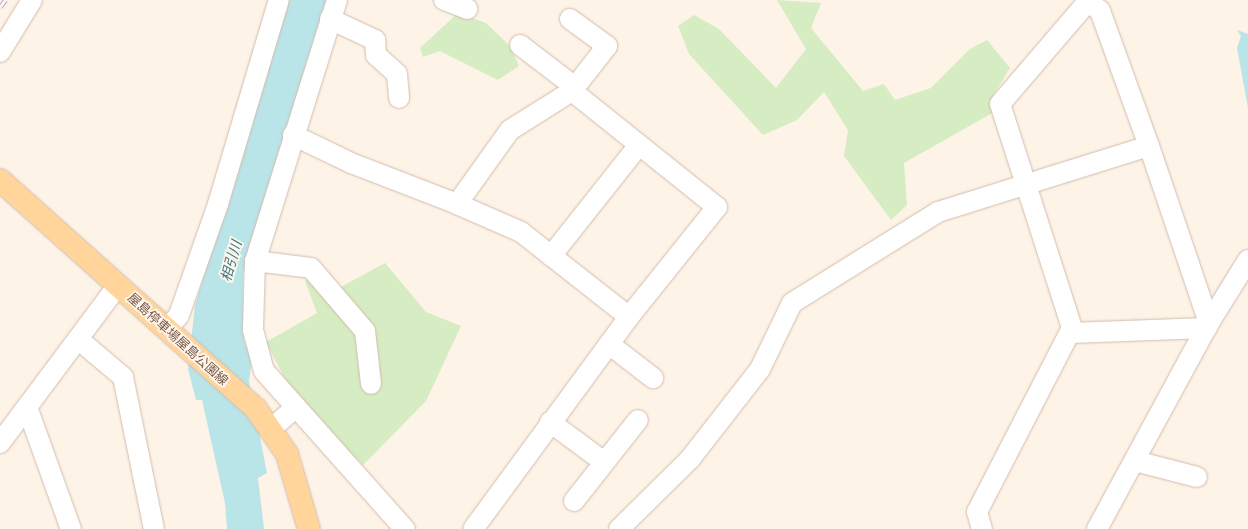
<!DOCTYPE html>
<html>
<head>
<meta charset="utf-8">
<style>
  body { margin:0 }
  #map { position:relative; width:1248px; height:529px; overflow:hidden; background:#fdf3e6; font-family:Ubuntu,"Noto Sans JP",sans-serif }
  div>[style] { position:absolute }
  .green>* { inset:0; background:#d6ecc3 }
  .water>* { inset:0; background:#b9e4e8 }
  .roads { filter:drop-shadow(0 0 1px #d2bcad) drop-shadow(0 0 1px #d2bcad) }
  .minor>* { height:20px; margin:-10px; padding:0 10px; transform-origin:10px; border-radius:10px; background:#fff }
  .major>* { height:22px; margin:-11px; padding:0 11px; transform-origin:11px; border-radius:11px; background:#ffd59b }
  .rail>* { height:4.5px; margin-top:-2.25px; transform-origin:0; background:repeating-linear-gradient(90deg,#fff7ed 0 9px,#b5a3c8 0 18px); box-sizing:border-box; border-block:1px solid #b5a3c8 }
  span { translate:-50% -50%; white-space:nowrap; text-align:center; line-height:1.15; -webkit-text-stroke:3.5px #fff7ed; paint-order:stroke }
  .street-label { font-size:13px; color:#785849 }
  .water-label { font-size:14px; color:#3b767e; font-style:italic }
</style>
</head>
<body>
<div id="map">
  <div class="green">
    <div style="clip-path:polygon(777px 0,821px 3px,811px 28px,863px 91px,884px 84px,895px 100px,931px 88px,970px 49px,987px 40px,1010px 68px,994px 94px,994px 112px,904px 163px,907px 205px,891px 220px,844px 156px,848px 130px,824px 92px,797px 120px,763px 135px,689px 54px,678px 26px,694px 15px,719px 29px,776px 88px,806px 49px)"></div>
    <div style="clip-path:polygon(458px 13px,486px 23px,510px 46px,519px 66px,498px 80px,440px 51px,423px 57px,420px 48px)"></div>
    <div style="clip-path:polygon(385px 263px,426px 312px,461px 326px,426px 401px,363px 465px,315px 419px,288px 385px,266px 342px,317px 313px,305px 281px,322px 269px,339px 288px)"></div>
  </div>
  <div class="water">
    <div style="clip-path:polygon(287px 0,328px 0,243px 274px,244px 340px,252px 360px,249px 381px,267px 473px,258px 478px,264px 529px,227px 529px,225px 503px,202px 400px,196px 400px,188px 369px,195px 305px)"></div>
    <div style="clip-path:polygon(1237px 30px,1248px 34px,1248px 108px,1237px 48px,1241px 36px)"></div>
  </div>
  <div class="roads">
    <div class="minor">
      <div style="left:337px;top:0;width:274px;rotate:107.4deg"></div>
      <div style="left:255px;top:261px;width:69px;rotate:91.7deg"></div>
      <div style="left:253px;top:330px;width:42px;rotate:75deg"></div>
      <div style="left:264px;top:371px;width:212px;rotate:48.3deg"></div>
      <div style="left:444px;top:0;width:25px;rotate:21deg"></div>
      <div style="left:330px;top:19px;width:50px;rotate:25deg"></div>
      <div style="left:375px;top:40px;width:15px;rotate:86deg"></div>
      <div style="left:376px;top:55px;width:28px;rotate:42deg"></div>
      <div style="left:397px;top:74px;width:24px;rotate:85deg"></div>
      <div style="left:570px;top:19px;width:46px;rotate:36.1deg"></div>
      <div style="left:607px;top:46px;width:57px;rotate:127.9deg"></div>
      <div style="left:520px;top:45px;width:69px;rotate:37.4deg"></div>
      <div style="left:0;top:52px;width:61px;rotate:-58.4deg"></div>
      <div style="left:293px;top:135px;width:64px;rotate:25.8deg"></div>
      <div style="left:351px;top:163px;width:114px;rotate:21.1deg"></div>
      <div style="left:457px;top:204px;width:91px;rotate:-54.4deg"></div>
      <div style="left:510px;top:130px;width:73px;rotate:-32.2deg"></div>
      <div style="left:572px;top:91px;width:186px;rotate:38.7deg"></div>
      <div style="left:717px;top:207px;width:141px;rotate:128.7deg"></div>
      <div style="left:629px;top:317px;width:263px;rotate:126.3deg"></div>
      <div style="left:457px;top:204px;width:70px;rotate:23.6deg"></div>
      <div style="left:521px;top:232px;width:137px;rotate:38.2deg"></div>
      <div style="left:551px;top:256px;width:142px;rotate:-51.6deg"></div>
      <div style="left:255px;top:261px;width:56px;rotate:7.1deg"></div>
      <div style="left:311px;top:268px;width:83px;rotate:49.4deg"></div>
      <div style="left:365px;top:331px;width:53px;rotate:83.5deg"></div>
      <div style="left:1209px;top:323px;width:74px;rotate:-58.2deg"></div>
      <div style="left:167px;top:329px;width:18px;rotate:-49deg"></div>
      <div style="left:179px;top:315px;width:118px;rotate:-70.6deg"></div>
      <div style="left:218px;top:204px;width:213px;rotate:-73.4deg"></div>
      <div style="left:1070px;top:333px;width:137px;rotate:-2.1deg"></div>
      <div style="left:78px;top:339px;width:59px;rotate:40.2deg"></div>
      <div style="left:123px;top:377px;width:155px;rotate:78.5deg"></div>
      <div style="left:609px;top:344px;width:56px;rotate:37.7deg"></div>
      <div style="left:27px;top:407px;width:130px;rotate:70.2deg"></div>
      <div style="left:550px;top:422px;width:67px;rotate:36.5deg"></div>
      <div style="left:272px;top:428px;width:32px;rotate:-41deg"></div>
      <div style="left:0;top:443px;width:197px;rotate:-53.2deg"></div>
      <div style="left:1135px;top:461px;width:64px;rotate:14.5deg"></div>
      <div style="left:574px;top:501px;width:103px;rotate:-51.7deg"></div>
      <div style="left:619px;top:529px;width:100px;rotate:-44.6deg"></div>
      <div style="left:690px;top:459px;width:114px;rotate:-52.1deg"></div>
      <div style="left:760px;top:369px;width:73px;rotate:-64.1deg"></div>
      <div style="left:792px;top:303px;width:172px;rotate:-31.9deg"></div>
      <div style="left:938px;top:212px;width:221px;rotate:-17.4deg"></div>
      <div style="left:1149px;top:146px;width:144px;rotate:-109.9deg"></div>
      <div style="left:1100px;top:11px;width:17px;rotate:-140deg"></div>
      <div style="left:982px;top:529px;width:18px;rotate:-106deg"></div>
      <div style="left:977px;top:512px;width:207px;rotate:-62.7deg"></div>
      <div style="left:1072px;top:328px;width:235px;rotate:-107.8deg"></div>
      <div style="left:1000px;top:104px;width:137px;rotate:-49.4deg"></div>
      <div style="left:1097px;top:529px;width:234px;rotate:-61.5deg"></div>
      <div style="left:1209px;top:323px;width:187px;rotate:-108.7deg"></div>
    </div>
    <div class="major">
      <div style="left:0;top:180px;width:343px;rotate:41.8deg"></div>
      <div style="left:256px;top:409px;width:55px;rotate:55.4deg"></div>
      <div style="left:287px;top:454px;width:78px;rotate:73.7deg"></div>
    </div>
  </div>
  <div class="rail">
    <div style="left:0;top:7px;width:9px;rotate:-54deg"></div>
  </div>
  <div class="street-label">
    <span style="left:178px;top:339px;rotate:42deg">屋島停車場屋島公園線</span>
  </div>
  <div class="water-label">
    <span style="left:231px;top:261px;rotate:-74deg">相引川</span>
  </div>
</div>
</body>
</html>
